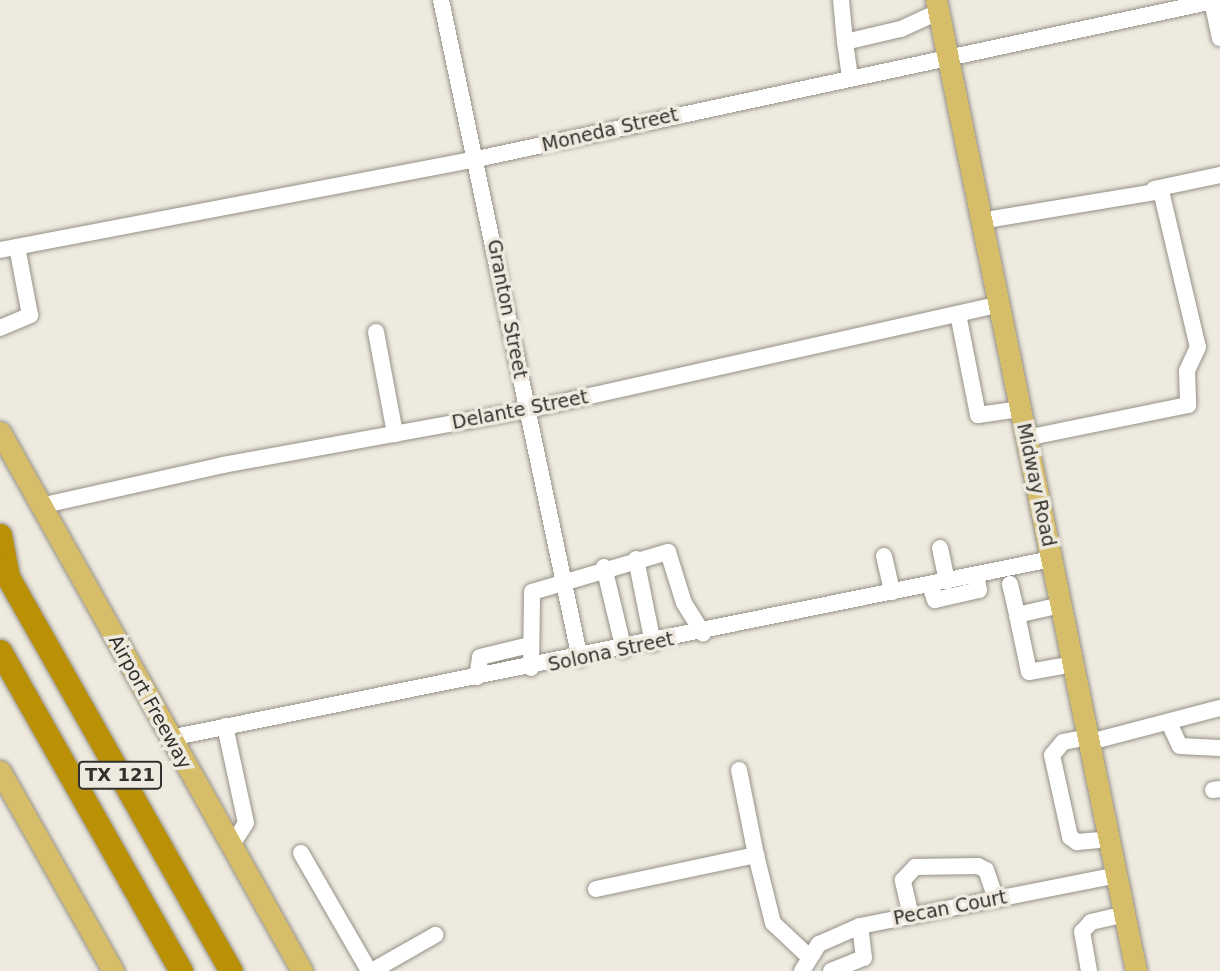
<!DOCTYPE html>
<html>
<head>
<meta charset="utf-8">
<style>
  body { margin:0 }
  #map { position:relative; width:1220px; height:971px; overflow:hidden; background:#eeeadf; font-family:"DejaVu Sans",sans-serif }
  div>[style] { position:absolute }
  .roads { filter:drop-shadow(0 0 2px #959187) drop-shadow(0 0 2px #959187) }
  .minor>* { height:16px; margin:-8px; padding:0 8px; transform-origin:8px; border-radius:8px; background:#fff }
  .major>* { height:21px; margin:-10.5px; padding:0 10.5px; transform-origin:10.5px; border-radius:10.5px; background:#d6bd69 }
  .highway>* { height:23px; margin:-11.5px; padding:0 11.5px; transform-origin:11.5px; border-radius:11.5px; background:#ba9105 }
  span { translate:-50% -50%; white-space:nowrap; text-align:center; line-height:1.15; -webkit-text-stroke:7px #eeeadf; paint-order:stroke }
  .shield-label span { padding:2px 5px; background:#eeeadf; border:2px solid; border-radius:5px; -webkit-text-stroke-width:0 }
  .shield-label { font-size:18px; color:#31302c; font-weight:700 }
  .street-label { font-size:19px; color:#31302c }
</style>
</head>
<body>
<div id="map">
  <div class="roads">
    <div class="minor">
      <div style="left:441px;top:0;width:673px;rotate:78.09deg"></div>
      <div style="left:841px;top:0;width:42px;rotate:84.6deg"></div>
      <div style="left:845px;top:42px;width:57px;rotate:-13.1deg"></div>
      <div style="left:901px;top:29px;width:41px;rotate:-24.7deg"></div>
      <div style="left:1212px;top:1px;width:38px;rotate:78deg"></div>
      <div style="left:845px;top:42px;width:35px;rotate:82deg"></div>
      <div style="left:1154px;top:189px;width:67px;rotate:-12deg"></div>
      <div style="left:980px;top:221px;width:183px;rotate:-9.4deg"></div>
      <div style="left:1161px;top:191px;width:160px;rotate:76.7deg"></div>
      <div style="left:1198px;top:347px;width:26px;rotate:115deg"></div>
      <div style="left:1187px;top:371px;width:34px;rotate:88deg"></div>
      <div style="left:1188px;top:405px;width:165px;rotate:168.5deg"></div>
      <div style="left:0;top:250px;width:486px;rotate:-10.8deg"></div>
      <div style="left:477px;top:159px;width:758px;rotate:-12.11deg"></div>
      <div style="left:958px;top:314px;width:103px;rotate:78.8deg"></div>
      <div style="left:978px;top:415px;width:42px;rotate:-8.1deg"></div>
      <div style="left:0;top:328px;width:33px;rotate:-23deg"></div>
      <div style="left:30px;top:315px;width:69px;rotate:-100.8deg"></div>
      <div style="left:376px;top:332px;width:104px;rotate:79.4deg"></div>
      <div style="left:40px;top:506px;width:188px;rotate:-12.6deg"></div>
      <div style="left:223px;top:465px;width:309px;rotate:-10.3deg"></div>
      <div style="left:527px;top:410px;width:483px;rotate:-12.6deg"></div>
      <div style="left:940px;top:548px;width:34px;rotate:78deg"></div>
      <div style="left:884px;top:556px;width:37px;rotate:77deg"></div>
      <div style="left:636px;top:559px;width:86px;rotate:78.6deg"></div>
      <div style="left:604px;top:567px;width:85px;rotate:76.5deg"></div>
      <div style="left:1010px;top:584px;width:32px;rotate:77deg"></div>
      <div style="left:1017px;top:615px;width:45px;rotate:-12.8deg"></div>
      <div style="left:930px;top:585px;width:16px;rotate:72deg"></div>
      <div style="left:935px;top:600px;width:45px;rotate:-12.8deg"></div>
      <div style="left:979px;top:590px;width:15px;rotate:-101deg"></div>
      <div style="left:1017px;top:615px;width:58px;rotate:78.1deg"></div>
      <div style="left:1029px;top:672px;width:46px;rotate:-10.1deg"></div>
      <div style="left:531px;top:668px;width:76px;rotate:-89.2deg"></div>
      <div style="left:532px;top:592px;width:142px;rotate:-16.4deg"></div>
      <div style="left:668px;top:552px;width:53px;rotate:72.6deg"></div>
      <div style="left:684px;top:603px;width:36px;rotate:58deg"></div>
      <div style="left:477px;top:677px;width:20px;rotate:-81deg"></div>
      <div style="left:480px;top:657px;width:51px;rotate:-13.5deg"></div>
      <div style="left:1170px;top:725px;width:23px;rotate:65deg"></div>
      <div style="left:1180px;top:746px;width:40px;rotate:2.9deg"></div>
      <div style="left:225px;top:726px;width:99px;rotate:77.8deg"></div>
      <div style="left:246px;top:823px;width:27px;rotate:123deg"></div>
      <div style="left:1089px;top:737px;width:26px;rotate:169deg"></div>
      <div style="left:1063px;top:742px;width:17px;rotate:130deg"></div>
      <div style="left:1052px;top:755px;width:84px;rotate:77.6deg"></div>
      <div style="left:1070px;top:837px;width:9px;rotate:36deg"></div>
      <div style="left:1077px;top:842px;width:33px;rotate:-5deg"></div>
      <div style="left:170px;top:738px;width:899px;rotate:-11.48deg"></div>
      <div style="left:1090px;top:742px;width:134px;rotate:-14.7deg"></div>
      <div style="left:739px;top:770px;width:87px;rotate:78.7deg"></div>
      <div style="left:1213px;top:790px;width:7px;rotate:-8deg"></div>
      <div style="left:301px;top:853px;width:136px;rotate:60deg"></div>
      <div style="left:596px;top:889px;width:164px;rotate:-12deg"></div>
      <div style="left:756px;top:855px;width:70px;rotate:76deg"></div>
      <div style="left:773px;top:923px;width:48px;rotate:43.3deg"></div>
      <div style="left:911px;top:916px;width:37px;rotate:-103deg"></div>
      <div style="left:903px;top:880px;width:18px;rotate:-47deg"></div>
      <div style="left:915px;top:867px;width:63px;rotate:-0.9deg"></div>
      <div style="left:978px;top:866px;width:9px;rotate:27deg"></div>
      <div style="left:986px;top:870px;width:31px;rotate:71deg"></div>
      <div style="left:372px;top:971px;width:73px;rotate:-29.7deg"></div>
      <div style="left:802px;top:971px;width:32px;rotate:-58deg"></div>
      <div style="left:819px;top:944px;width:45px;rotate:-23.7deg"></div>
      <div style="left:860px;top:926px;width:262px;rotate:-11.2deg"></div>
      <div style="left:831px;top:971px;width:35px;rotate:-22deg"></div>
      <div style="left:864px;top:958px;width:32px;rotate:-97deg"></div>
      <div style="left:1089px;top:971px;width:40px;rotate:-100deg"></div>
      <div style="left:1082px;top:932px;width:13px;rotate:-48deg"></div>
      <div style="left:1091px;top:922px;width:35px;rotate:-13deg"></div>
    </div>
    <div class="major">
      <div style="left:936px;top:0;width:991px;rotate:78.36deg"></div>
      <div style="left:0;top:432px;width:618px;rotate:60.74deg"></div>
      <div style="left:0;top:771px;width:230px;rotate:60.5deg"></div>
    </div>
    <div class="highway">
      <div style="left:0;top:535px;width:43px;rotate:79.2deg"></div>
      <div style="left:0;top:563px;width:469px;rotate:60.5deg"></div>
      <div style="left:0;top:651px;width:368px;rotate:60.5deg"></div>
    </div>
  </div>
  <div class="shield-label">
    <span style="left:120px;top:775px">TX 121</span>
  </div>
  <div class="street-label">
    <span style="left:610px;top:130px;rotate:-13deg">Moneda Street</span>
    <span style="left:507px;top:309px;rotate:79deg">Granton Street</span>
    <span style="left:520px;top:410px;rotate:-11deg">Delante Street</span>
    <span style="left:1036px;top:485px;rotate:78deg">Midway Road</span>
    <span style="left:611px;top:652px;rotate:-12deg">Solona Street</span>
    <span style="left:150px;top:702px;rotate:61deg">Airport Freeway</span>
    <span style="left:950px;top:908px;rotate:-11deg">Pecan Court</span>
  </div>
</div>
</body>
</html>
